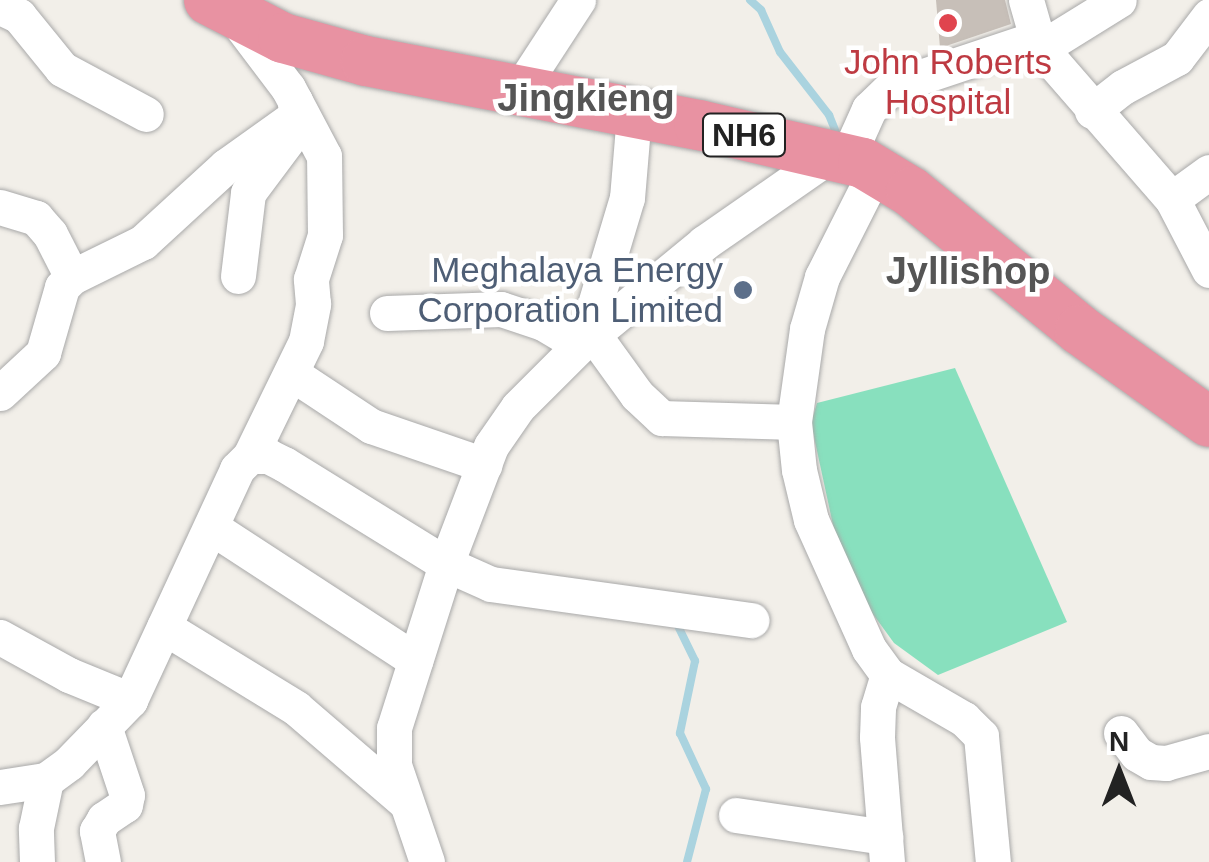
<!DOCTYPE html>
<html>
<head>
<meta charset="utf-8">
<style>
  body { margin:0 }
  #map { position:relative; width:1209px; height:862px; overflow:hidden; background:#f2efe9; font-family:Arial,sans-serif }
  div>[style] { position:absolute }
  .pitch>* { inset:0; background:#88e0be }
  .stream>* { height:8px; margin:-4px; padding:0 4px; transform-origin:4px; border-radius:4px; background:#aad3df }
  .building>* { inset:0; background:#c7bfb8 }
  .roads { filter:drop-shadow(0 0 2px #a9a9a9) drop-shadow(0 0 2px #a9a9a9) }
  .minor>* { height:35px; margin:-17.5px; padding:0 17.5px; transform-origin:17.5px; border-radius:17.5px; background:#fff }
  .highway>* { height:50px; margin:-25px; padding:0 25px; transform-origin:25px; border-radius:25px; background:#e892a2 }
  .dots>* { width:28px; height:28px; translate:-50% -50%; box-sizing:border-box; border:5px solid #fff; border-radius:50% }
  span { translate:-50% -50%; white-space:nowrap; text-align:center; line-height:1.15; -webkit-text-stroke:9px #fff; paint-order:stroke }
  .shield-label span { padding:2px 8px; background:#fff; border:2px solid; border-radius:8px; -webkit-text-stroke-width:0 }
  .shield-label { font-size:32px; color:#222; font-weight:700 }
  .health-label { font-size:35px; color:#be3a42 }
  .service-label { font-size:35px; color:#4e5e75 }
  .right { translate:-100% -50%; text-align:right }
  .neighbourhood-label { font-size:38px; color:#555; font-weight:700 }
  .north { position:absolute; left:1069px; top:722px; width:100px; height:100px; -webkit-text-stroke:8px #fff; paint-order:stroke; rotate:0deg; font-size:28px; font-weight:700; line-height:40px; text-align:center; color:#222 }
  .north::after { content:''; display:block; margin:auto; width:35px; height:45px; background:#222; clip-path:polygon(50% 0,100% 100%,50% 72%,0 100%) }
</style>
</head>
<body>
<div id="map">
  <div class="pitch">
    <div style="clip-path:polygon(955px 368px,1067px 622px,938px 675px,894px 643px,862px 599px,836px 539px,811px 423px,817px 403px)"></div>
  </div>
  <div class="stream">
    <div style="left:750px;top:0;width:15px;rotate:42deg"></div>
    <div style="left:761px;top:10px;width:46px;rotate:65.7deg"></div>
    <div style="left:780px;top:52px;width:80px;rotate:52.1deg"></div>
    <div style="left:829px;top:115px;width:16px;rotate:68deg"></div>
    <div style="left:678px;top:626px;width:39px;rotate:64deg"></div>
    <div style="left:695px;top:661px;width:74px;rotate:101.8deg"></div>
    <div style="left:680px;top:733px;width:62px;rotate:65.1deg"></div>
    <div style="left:706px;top:789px;width:75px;rotate:104.6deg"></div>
  </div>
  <div class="building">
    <div style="clip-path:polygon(936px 0,1005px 0,1011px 24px,940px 48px)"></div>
  </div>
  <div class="roads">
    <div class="minor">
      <div style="left:1026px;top:0;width:40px;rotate:74deg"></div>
      <div style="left:1037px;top:38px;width:26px;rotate:58deg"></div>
      <div style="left:1051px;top:60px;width:184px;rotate:49deg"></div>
      <div style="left:1172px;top:199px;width:80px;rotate:62.5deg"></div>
      <div style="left:0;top:7px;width:21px;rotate:25deg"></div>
      <div style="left:19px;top:16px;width:68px;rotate:50.9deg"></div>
      <div style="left:62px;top:69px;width:95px;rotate:28.2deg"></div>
      <div style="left:1043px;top:47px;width:89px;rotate:-31.7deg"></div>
      <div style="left:518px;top:92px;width:110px;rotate:-56.9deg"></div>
      <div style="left:1092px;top:111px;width:39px;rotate:-38deg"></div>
      <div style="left:1123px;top:87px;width:61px;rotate:-28.2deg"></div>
      <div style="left:1177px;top:58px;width:53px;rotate:-52.7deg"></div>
      <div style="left:847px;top:158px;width:54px;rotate:-65.8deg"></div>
      <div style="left:869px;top:109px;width:33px;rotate:-44deg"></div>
      <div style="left:893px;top:86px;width:152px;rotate:-18.4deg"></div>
      <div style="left:876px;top:170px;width:120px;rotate:116.8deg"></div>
      <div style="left:822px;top:277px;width:54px;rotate:106.1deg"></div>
      <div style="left:807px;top:329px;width:94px;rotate:98deg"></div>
      <div style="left:794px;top:422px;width:48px;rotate:84.1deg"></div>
      <div style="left:799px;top:470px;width:51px;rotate:76.5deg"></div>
      <div style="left:811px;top:520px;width:141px;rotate:65.8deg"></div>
      <div style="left:869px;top:649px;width:32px;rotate:54deg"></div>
      <div style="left:888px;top:675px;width:88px;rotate:30.1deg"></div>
      <div style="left:964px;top:719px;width:24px;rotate:45deg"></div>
      <div style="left:981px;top:736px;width:127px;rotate:84.6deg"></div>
      <div style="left:1172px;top:199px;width:46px;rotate:-36.1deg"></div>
      <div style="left:0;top:207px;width:38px;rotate:17deg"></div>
      <div style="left:36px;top:218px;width:21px;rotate:49deg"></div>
      <div style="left:50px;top:234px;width:48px;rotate:62.9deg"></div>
      <div style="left:238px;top:276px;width:84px;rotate:-83.1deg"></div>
      <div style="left:248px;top:193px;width:74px;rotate:-53.3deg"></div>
      <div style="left:387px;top:313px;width:114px;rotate:-2deg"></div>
      <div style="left:501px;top:309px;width:44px;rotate:18.4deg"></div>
      <div style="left:543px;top:323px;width:43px;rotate:30.7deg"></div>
      <div style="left:580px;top:345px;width:161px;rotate:-39.4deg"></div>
      <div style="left:704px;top:243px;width:156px;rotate:-34.8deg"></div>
      <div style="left:593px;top:334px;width:75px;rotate:54.2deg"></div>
      <div style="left:637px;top:395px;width:34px;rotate:43deg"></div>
      <div style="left:662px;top:418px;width:132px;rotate:1.7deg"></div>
      <div style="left:291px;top:373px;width:96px;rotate:33.5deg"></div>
      <div style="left:371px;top:426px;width:120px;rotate:19deg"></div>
      <div style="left:0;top:393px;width:59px;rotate:-42.9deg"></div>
      <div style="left:43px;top:353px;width:69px;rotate:-73.9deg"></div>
      <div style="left:62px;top:287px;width:14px;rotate:-45deg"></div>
      <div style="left:72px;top:277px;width:79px;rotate:-26.2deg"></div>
      <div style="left:143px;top:242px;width:113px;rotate:-42.5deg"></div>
      <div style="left:226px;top:166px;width:86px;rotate:-35.5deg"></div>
      <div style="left:296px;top:116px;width:15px;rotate:-94deg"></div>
      <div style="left:295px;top:101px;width:15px;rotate:-118deg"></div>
      <div style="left:288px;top:88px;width:88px;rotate:-127.1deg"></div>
      <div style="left:250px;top:456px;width:128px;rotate:-64deg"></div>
      <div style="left:306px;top:341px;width:38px;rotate:-79deg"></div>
      <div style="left:313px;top:304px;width:25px;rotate:-95deg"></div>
      <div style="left:311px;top:279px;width:46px;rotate:-72.3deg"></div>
      <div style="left:325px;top:235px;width:79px;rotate:-90.7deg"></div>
      <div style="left:324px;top:156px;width:62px;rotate:-117.8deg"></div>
      <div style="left:211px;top:527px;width:244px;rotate:33.1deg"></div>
      <div style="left:164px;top:627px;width:155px;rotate:31.5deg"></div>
      <div style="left:296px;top:708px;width:143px;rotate:40.7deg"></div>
      <div style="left:0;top:637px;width:79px;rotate:28.8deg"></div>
      <div style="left:69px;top:675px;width:66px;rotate:22.3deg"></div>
      <div style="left:1121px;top:733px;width:26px;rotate:53deg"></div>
      <div style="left:1137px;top:754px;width:16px;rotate:30deg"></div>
      <div style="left:1151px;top:762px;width:15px;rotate:4deg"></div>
      <div style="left:1166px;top:763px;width:45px;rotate:-15.6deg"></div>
      <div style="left:0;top:787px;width:47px;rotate:-8.7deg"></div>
      <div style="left:46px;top:780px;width:29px;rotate:-36deg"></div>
      <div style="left:69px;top:763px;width:88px;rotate:-45.9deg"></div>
      <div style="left:130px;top:700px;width:255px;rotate:-65.1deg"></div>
      <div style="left:237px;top:469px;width:18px;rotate:-45deg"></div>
      <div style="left:250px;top:456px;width:18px"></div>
      <div style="left:268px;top:456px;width:18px;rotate:27deg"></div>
      <div style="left:284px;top:464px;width:190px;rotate:31.7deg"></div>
      <div style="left:446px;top:564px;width:49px;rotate:24deg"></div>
      <div style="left:491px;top:584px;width:263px;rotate:7.9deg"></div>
      <div style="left:736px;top:815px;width:151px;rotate:8.4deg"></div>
      <div style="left:37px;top:862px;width:34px;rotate:-92deg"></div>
      <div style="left:36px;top:828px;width:49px;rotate:-78.2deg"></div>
      <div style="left:103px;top:862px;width:32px;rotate:-101deg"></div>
      <div style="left:97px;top:831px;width:14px;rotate:-60deg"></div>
      <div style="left:104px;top:819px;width:25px;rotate:-34deg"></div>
      <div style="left:125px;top:805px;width:10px;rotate:-79deg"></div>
      <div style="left:127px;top:795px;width:73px;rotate:-108.4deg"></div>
      <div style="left:427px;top:862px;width:102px;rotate:-108.8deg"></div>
      <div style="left:394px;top:765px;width:37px;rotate:-90deg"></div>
      <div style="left:394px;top:728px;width:172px;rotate:-72.4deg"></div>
      <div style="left:446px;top:564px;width:126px;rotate:-69.1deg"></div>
      <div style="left:491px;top:446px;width:47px;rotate:-55.3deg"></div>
      <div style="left:518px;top:407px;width:88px;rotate:-45deg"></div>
      <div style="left:580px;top:345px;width:26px;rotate:-67deg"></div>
      <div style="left:590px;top:321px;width:128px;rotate:-73.3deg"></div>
      <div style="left:627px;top:198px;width:84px;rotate:-85.2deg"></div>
      <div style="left:887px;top:862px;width:125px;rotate:-94.6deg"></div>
      <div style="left:877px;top:737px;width:30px;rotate:-88deg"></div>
      <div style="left:878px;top:707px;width:34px;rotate:-73deg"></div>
    </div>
    <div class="highway">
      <div style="left:209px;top:0;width:83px;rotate:27.2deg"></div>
      <div style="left:283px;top:38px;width:86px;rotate:15.5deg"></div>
      <div style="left:366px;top:61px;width:339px;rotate:10.9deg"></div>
      <div style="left:699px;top:125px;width:168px;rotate:13deg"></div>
      <div style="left:863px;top:163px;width:56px;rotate:31.1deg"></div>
      <div style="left:911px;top:192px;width:218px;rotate:39.2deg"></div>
      <div style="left:1080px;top:330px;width:158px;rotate:35.5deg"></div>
    </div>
  </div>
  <div class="dots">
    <div style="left:948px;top:23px;background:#e0444e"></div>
    <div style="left:743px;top:290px;background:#5c6f8a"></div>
  </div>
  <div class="shield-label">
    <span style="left:744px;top:135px">NH6</span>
  </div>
  <div class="health-label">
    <span style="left:948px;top:82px">John Roberts<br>Hospital</span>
  </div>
  <div class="service-label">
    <span class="right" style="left:723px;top:290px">Meghalaya Energy<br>Corporation Limited</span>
  </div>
  <div class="neighbourhood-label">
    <span style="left:586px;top:99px">Jingkieng</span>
    <span style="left:968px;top:272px">Jyllishop</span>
  </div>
  <div class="north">N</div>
</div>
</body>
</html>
